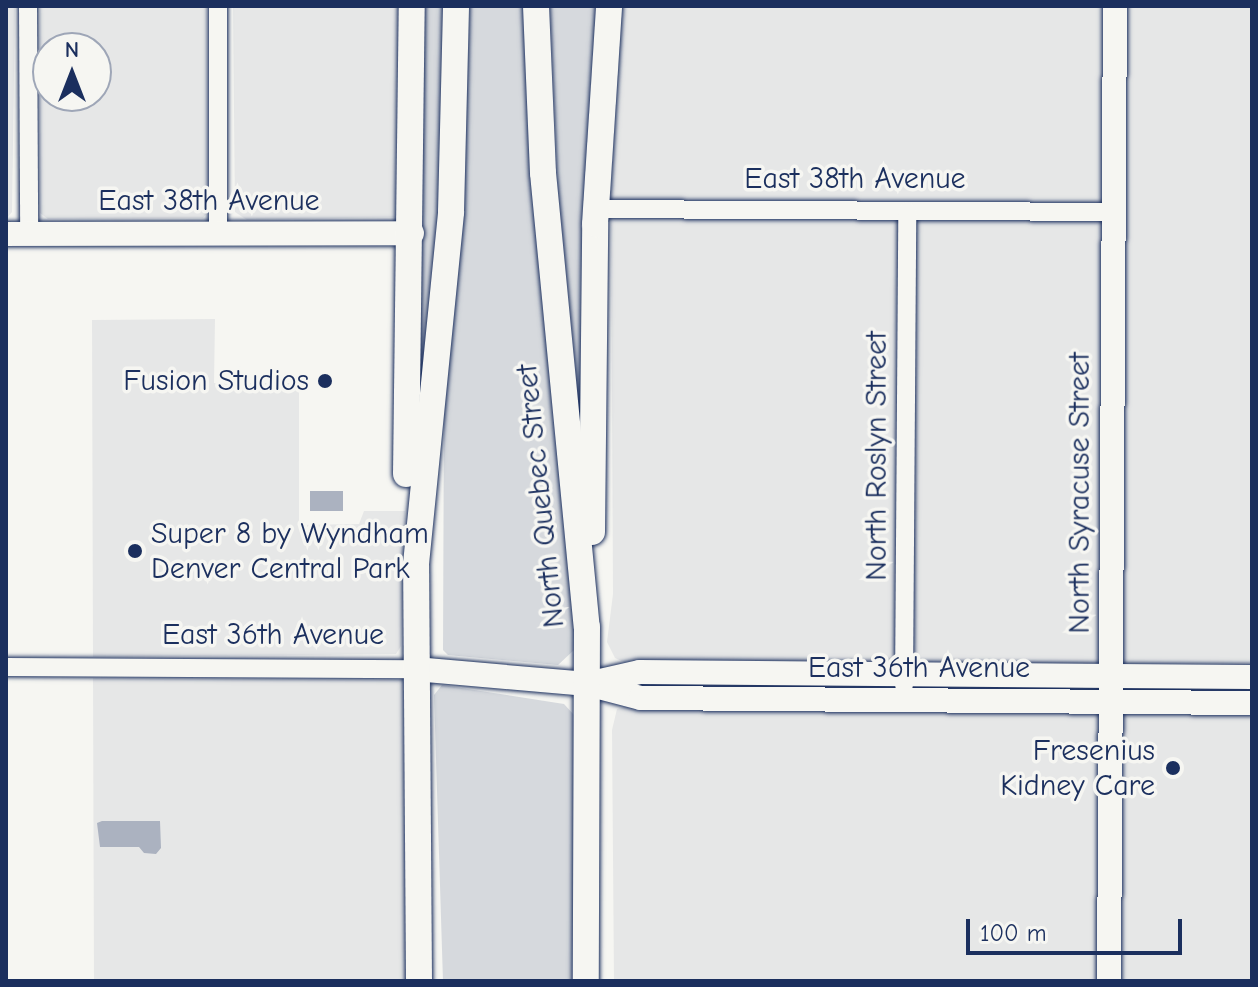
<!DOCTYPE html>
<html>
<head>
<meta charset="utf-8">
<style>
  body { margin:0 }
  #map { position:relative; width:1258px; height:987px; overflow:hidden; background:#f6f6f2; font-family:"Comic Neue",sans-serif }
  div>[style] { position:absolute }
  .built>* { inset:0; background:#e6e7e7 }
  .green>* { inset:0; background:#d6d9dd }
  .water>* { inset:0; background:#abb2c0 }
  .roads { filter:drop-shadow(0 0 2px #1b2f5e) drop-shadow(0 0 2px #1b2f5e) }
  .street>* { height:18px; margin:-9px; padding:0 9px; transform-origin:9px; border-radius:9px; background:#f6f6f2 }
  .secondary>* { height:24px; margin:-12px; padding:0 12px; transform-origin:12px; border-radius:12px; background:#f6f6f2 }
  .primary>* { height:26px; margin:-13px; padding:0 13px; transform-origin:13px; border-radius:13px; background:#f6f6f2 }
  .dots>* { width:22px; height:22px; translate:-50% -50%; box-sizing:border-box; border:4px solid #f6f6f2; border-radius:50% }
  span { translate:-50% -50%; white-space:nowrap; text-align:center; line-height:1.15; -webkit-text-stroke:7px #f6f6f2; paint-order:stroke }
  .street-label { font-size:30px; color:#1b2f5e }
  .poi-label { font-size:30px; color:#1b2f5e }
  .right { translate:-100% -50%; text-align:right }
  .left { translate:0 -50%; text-align:left }
  .frame { position:absolute; inset:0; border:8px solid #1b2f5e; pointer-events:none }
  .north { position:absolute; left:32px; top:32px; width:80px; height:80px; box-sizing:border-box; background:#f6f6f2; border:2px solid #9ea6b7; border-radius:50%; rotate:0deg; font-size:22px; font-weight:700; line-height:32px; text-align:center; color:#1b2f5e }
  .north::after { content:''; display:block; margin:auto; width:28px; height:36px; background:#1b2f5e; clip-path:polygon(50% 0,100% 100%,50% 72%,0 100%) }
  .scale { position:absolute; left:966px; top:919px; width:216px; height:36px; box-sizing:border-box; border:4px solid #1b2f5e; border-top:0; padding-left:10px; font-size:24px; line-height:28px; white-space:nowrap; color:#1b2f5e; -webkit-text-stroke:6px #f6f6f2; paint-order:stroke }
</style>
</head>
<body>
<div id="map">
  <div class="built">
    <div style="clip-path:polygon(6px 6px,15px 6px,12px 212px,6px 219px)"></div>
    <div style="clip-path:polygon(evenodd,40px 6px,207px 6px,208px 211px,203px 218px,48px 219px,40px 213px,40px 6px,96px 48px,96px 96px,48px 96px,48px 48px,96px 48px)"></div>
    <div style="clip-path:polygon(233px 6px,402px 6px,398px 217px,247px 220px,235px 212px)"></div>
    <div style="clip-path:polygon(620px 6px,1252px 6px,1252px 663px,626px 663px,615px 658px,607px 642px,613px 594px,611px 192px)"></div>
    <div style="clip-path:polygon(215px 319px,214px 383px,299px 383px,299px 525px,359px 524px,364px 511px,405px 511px,401px 646px,396px 654px,93px 657px,92px 320px)"></div>
    <div style="clip-path:polygon(93px 678px,403px 680px,406px 981px,94px 981px)"></div>
    <div style="clip-path:polygon(638px 704px,1252px 713px,1252px 981px,614px 981px,612px 730px,617px 709px)"></div>
  </div>
  <div class="green">
    <div style="clip-path:polygon(421px 6px,444px 6px,437px 250px,420px 377px)"></div>
    <div style="clip-path:polygon(470px 6px,526px 6px,574px 605px,574px 650px,558px 665px,448px 655px,443px 650px,444px 398px,462px 236px)"></div>
    <div style="clip-path:polygon(550px 6px,602px 6px,581px 423px,558px 190px)"></div>
    <div style="clip-path:polygon(442px 685px,564px 704px,574px 715px,575px 981px,443px 981px,434px 695px)"></div>
  </div>
  <div class="water">
    <div style="clip-path:polygon(310px 491px,343px 491px,343px 511px,310px 511px)"></div>
    <div style="clip-path:polygon(102px 821px,160px 821px,161px 848px,156px 854px,144px 853px,139px 847px,100px 847px,97px 823px)"></div>
  </div>
  <div class="roads">
    <div class="street">
      <div style="left:28px;top:6px;width:228px;rotate:89.7deg"></div>
      <div style="left:218px;top:6px;width:227px;rotate:90deg"></div>
      <div style="left:596px;top:209px;width:518px;rotate:0.33deg"></div>
      <div style="left:6px;top:667px;width:409px;rotate:0.3deg"></div>
      <div style="left:904px;top:685px;width:474px;rotate:-89.6deg"></div>
    </div>
    <div class="secondary">
      <div style="left:6px;top:234px;width:406px;rotate:-0.1deg"></div>
      <div style="left:415px;top:669px;width:173px;rotate:5deg"></div>
      <div style="left:587px;top:684px;width:56px;rotate:14.5deg"></div>
      <div style="left:641px;top:698px;width:611px;rotate:0.47deg"></div>
      <div style="left:587px;top:684px;width:54px;rotate:-12.8deg"></div>
      <div style="left:640px;top:672px;width:612px;rotate:0.47deg"></div>
      <div style="left:1109px;top:981px;width:975px;rotate:-89.65deg"></div>
    </div>
    <div class="primary">
      <div style="left:536px;top:6px;width:167px;rotate:87.6deg"></div>
      <div style="left:543px;top:173px;width:456px;rotate:84.5deg"></div>
      <div style="left:587px;top:627px;width:354px;rotate:90.2deg"></div>
      <div style="left:406px;top:474px;width:468px;rotate:-89.3deg"></div>
      <div style="left:592px;top:532px;width:308px;rotate:-89.4deg"></div>
      <div style="left:595px;top:224px;width:218px;rotate:-86.3deg"></div>
      <div style="left:419px;top:981px;width:417px;rotate:-90.4deg"></div>
      <div style="left:416px;top:564px;width:354px;rotate:-84.3deg"></div>
      <div style="left:451px;top:212px;width:206px;rotate:-88.6deg"></div>
    </div>
  </div>
  <div class="dots">
    <div style="left:325px;top:381px;background:#1b2f5e"></div>
    <div style="left:135px;top:551px;background:#1b2f5e"></div>
    <div style="left:1173px;top:768px;background:#1b2f5e"></div>
  </div>
  <div class="street-label">
    <span style="left:855px;top:179px">East 38th Avenue</span>
    <span style="left:209px;top:201px">East 38th Avenue</span>
    <span style="left:877px;top:456px;rotate:-90deg">North Roslyn Street</span>
    <span style="left:1080px;top:493px;rotate:-90deg">North Syracuse Street</span>
    <span style="left:541px;top:496px;rotate:-96deg">North Quebec Street</span>
    <span style="left:273px;top:635px">East 36th Avenue</span>
    <span style="left:919px;top:668px">East 36th Avenue</span>
  </div>
  <div class="poi-label">
    <span class="right" style="left:309px;top:381px">Fusion Studios</span>
    <span class="left" style="left:151px;top:551px">Super 8 by Wyndham<br>Denver Central Park</span>
    <span class="right" style="left:1155px;top:768px">Fresenius<br>Kidney Care</span>
  </div>
  <div class="frame"></div>
  <div class="north">N</div>
  <div class="scale">100 m</div>
</div>
</body>
</html>
